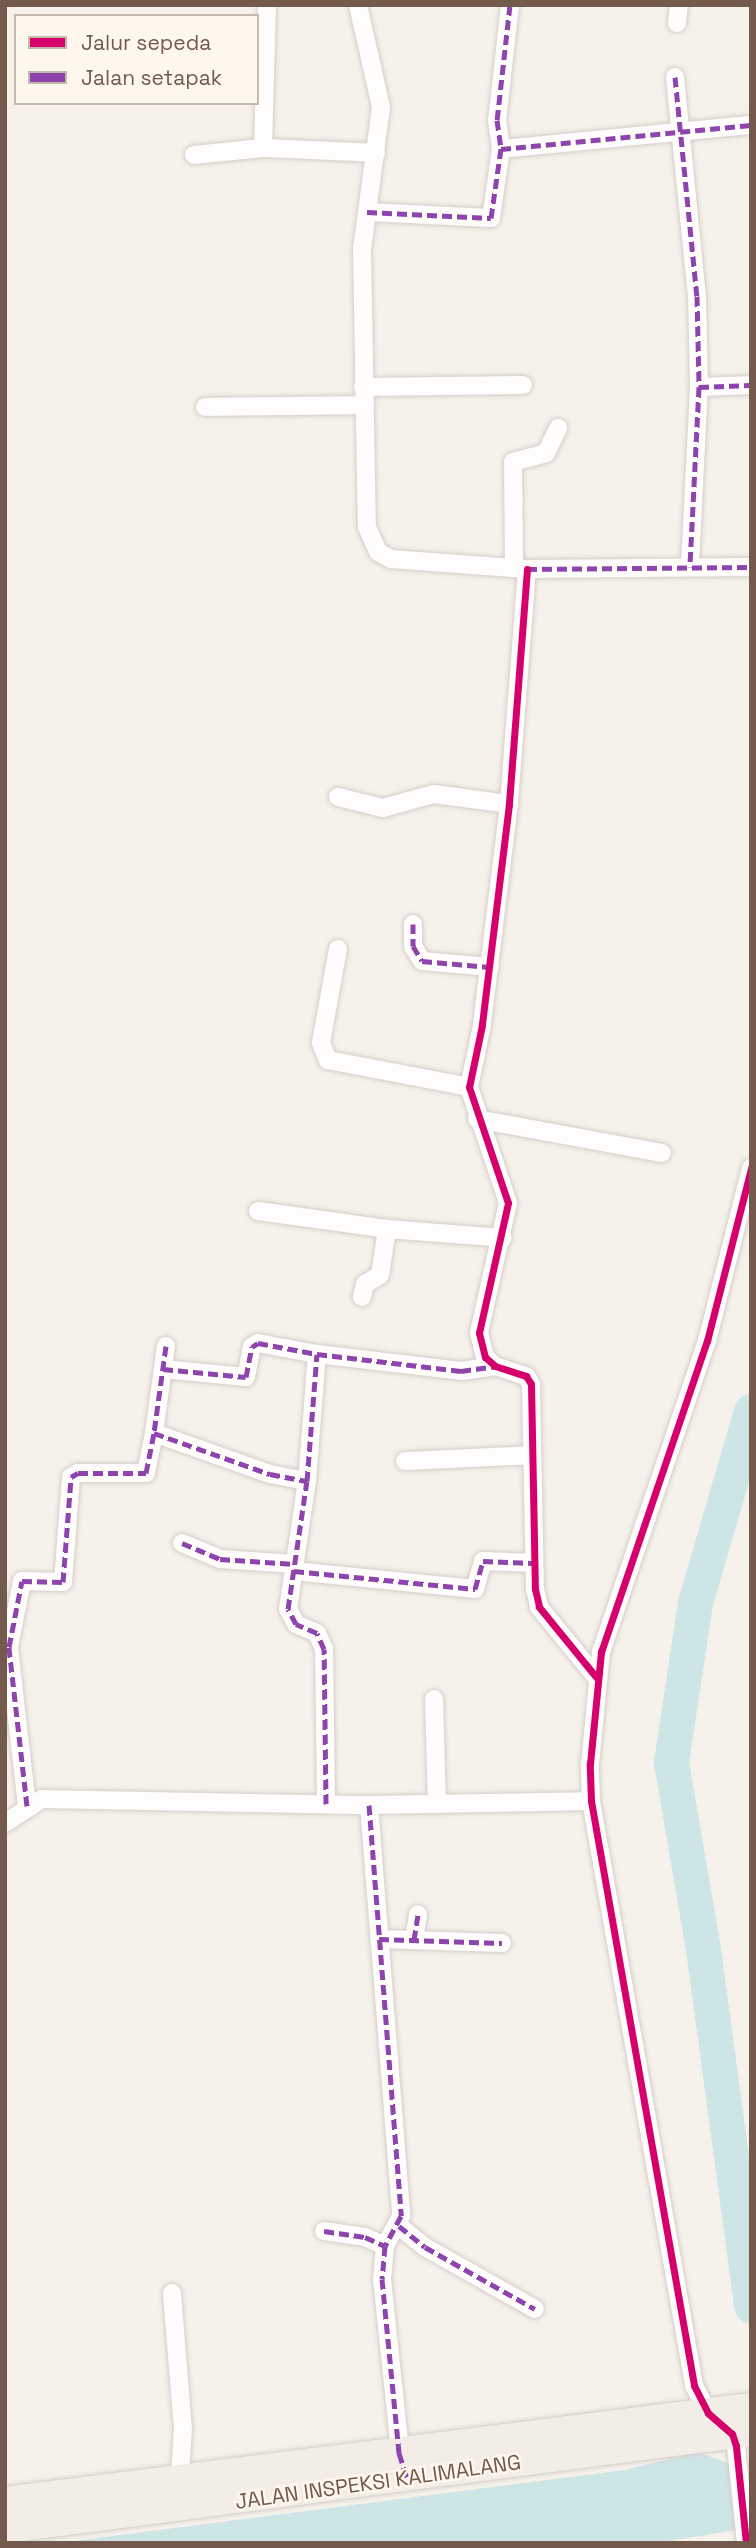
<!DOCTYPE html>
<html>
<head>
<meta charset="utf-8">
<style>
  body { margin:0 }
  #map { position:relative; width:756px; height:2548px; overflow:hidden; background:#f6f2eb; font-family:"Space Grotesk",sans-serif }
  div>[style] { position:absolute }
  .water>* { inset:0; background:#cee5e6 }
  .river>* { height:35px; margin:-17.5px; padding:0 17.5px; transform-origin:17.5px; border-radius:17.5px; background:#cee5e6 }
  .roads { filter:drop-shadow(0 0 2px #d5cec9) drop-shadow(0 0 2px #d5cec9) }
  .street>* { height:18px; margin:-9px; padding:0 9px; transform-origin:9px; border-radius:9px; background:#fefdfc }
  .primary>* { height:28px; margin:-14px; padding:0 14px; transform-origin:14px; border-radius:14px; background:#f2ede6 }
  .quiet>* { height:5px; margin-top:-2.5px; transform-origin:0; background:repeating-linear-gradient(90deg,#8e44ad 0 10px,transparent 0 15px) }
  .cycleway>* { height:7px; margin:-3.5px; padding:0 3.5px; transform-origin:3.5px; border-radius:3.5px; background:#d6006c }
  span { translate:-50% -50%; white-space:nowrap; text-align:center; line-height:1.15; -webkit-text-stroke:5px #fef7ee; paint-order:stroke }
  .street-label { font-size:21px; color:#74594d }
  .frame { position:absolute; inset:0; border:7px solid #74594d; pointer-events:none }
  .legend { position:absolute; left:14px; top:14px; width:245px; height:91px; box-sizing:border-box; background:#fef7ee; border:2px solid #c7b8ae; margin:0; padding:9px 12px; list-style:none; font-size:21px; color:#74594d }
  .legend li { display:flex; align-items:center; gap:14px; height:35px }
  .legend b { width:35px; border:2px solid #c7b8ae }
</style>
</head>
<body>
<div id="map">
  <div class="water">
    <div style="clip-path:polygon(697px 2452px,731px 2464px,751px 2462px,751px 2528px,655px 2543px,58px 2543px,625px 2470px)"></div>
  </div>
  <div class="river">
    <div style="left:751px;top:1411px;width:200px;rotate:106.3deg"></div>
    <div style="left:695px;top:1603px;width:161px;rotate:98.6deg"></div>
    <div style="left:671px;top:1762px;width:190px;rotate:80.3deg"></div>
    <div style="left:703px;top:1949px;width:360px;rotate:82.3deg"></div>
  </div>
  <div class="roads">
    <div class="street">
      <div style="left:358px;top:5px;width:105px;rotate:77.3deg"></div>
      <div style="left:381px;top:107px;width:143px;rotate:97.6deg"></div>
      <div style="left:362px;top:249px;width:278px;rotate:89deg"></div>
      <div style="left:367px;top:527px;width:27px;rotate:66deg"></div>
      <div style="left:378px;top:552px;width:15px;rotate:28deg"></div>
      <div style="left:391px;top:559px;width:136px;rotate:4.2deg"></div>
      <div style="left:527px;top:569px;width:224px;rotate:-0.5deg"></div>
      <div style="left:510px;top:5px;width:116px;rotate:96.4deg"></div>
      <div style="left:497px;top:120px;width:29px;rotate:82deg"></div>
      <div style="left:501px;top:149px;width:251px;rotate:-5.5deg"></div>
      <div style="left:677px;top:23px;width:18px;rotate:-84deg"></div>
      <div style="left:675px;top:77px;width:220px;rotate:84.3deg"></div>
      <div style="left:697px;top:296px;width:91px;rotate:88.7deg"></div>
      <div style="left:699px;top:387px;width:180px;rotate:92.9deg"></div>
      <div style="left:263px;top:148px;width:143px;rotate:-88.4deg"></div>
      <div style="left:194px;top:155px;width:69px;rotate:-5.8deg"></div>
      <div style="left:263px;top:148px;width:113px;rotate:2.5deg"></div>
      <div style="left:367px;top:212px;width:124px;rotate:2.8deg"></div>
      <div style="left:491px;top:218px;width:70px;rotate:-81.8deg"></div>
      <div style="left:363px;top:387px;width:160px;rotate:-0.7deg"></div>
      <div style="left:699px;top:387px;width:52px;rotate:-2.2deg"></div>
      <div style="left:205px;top:407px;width:160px;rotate:-0.7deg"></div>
      <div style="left:514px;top:567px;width:105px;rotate:-90.5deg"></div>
      <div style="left:513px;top:462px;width:34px;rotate:-15deg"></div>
      <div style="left:546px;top:453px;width:28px;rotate:-64deg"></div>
      <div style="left:527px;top:569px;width:236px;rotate:94.4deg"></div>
      <div style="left:509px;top:804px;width:223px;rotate:97deg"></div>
      <div style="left:482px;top:1025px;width:63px;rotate:101.8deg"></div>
      <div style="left:469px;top:1087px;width:122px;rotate:71.4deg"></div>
      <div style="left:508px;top:1203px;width:133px;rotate:102.6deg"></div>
      <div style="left:479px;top:1333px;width:25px;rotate:76deg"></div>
      <div style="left:485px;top:1357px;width:13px;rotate:42deg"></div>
      <div style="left:495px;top:1366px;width:33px;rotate:18deg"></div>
      <div style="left:526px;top:1376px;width:9px;rotate:58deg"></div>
      <div style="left:531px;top:1384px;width:205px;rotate:88.9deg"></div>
      <div style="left:535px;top:1589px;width:18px;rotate:77deg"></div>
      <div style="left:539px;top:1607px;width:90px;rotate:50.8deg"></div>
      <div style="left:338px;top:797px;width:46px;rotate:13.7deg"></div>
      <div style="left:383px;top:808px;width:53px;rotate:-15.4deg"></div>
      <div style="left:434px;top:794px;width:76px;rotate:7.6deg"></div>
      <div style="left:413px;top:924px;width:22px;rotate:90deg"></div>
      <div style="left:413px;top:946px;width:17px;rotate:59deg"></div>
      <div style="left:422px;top:961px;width:68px;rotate:5deg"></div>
      <div style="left:338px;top:949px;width:96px;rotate:100.3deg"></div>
      <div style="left:321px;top:1043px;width:18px;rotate:68deg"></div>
      <div style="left:328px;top:1060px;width:144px;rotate:10.8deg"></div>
      <div style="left:477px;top:1119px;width:188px;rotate:10.4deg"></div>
      <div style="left:258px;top:1211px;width:130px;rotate:7.9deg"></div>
      <div style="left:387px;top:1229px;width:116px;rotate:4.4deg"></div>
      <div style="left:362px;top:1297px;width:13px;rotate:-77deg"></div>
      <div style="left:365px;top:1284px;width:17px;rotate:-31deg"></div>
      <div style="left:380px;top:1275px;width:47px;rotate:-81.3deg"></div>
      <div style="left:166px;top:1346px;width:88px;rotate:97.9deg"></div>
      <div style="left:154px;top:1433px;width:123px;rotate:19.5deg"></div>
      <div style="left:270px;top:1474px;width:38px;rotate:11deg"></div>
      <div style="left:163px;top:1369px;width:83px;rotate:5.5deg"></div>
      <div style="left:246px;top:1377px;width:31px;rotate:-79deg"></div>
      <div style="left:252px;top:1347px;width:7px;rotate:-34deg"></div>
      <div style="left:258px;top:1343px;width:60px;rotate:10.6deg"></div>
      <div style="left:405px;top:1461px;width:126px;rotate:-2.7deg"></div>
      <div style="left:182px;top:1543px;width:41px;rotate:22.8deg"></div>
      <div style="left:220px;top:1559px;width:75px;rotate:3.8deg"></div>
      <div style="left:294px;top:1571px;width:182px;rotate:5.7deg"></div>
      <div style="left:475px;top:1589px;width:29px;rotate:-74deg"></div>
      <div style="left:483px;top:1561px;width:50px;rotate:2.3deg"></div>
      <div style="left:434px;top:1699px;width:105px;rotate:88.4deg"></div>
      <div style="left:326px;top:1804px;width:155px;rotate:-90.7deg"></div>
      <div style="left:324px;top:1649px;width:17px;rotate:-114deg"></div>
      <div style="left:317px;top:1633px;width:23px;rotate:-157deg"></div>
      <div style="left:296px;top:1624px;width:17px;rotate:-118deg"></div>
      <div style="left:288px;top:1609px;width:129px;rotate:-81.6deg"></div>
      <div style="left:307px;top:1481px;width:127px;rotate:-85.5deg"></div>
      <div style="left:317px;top:1354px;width:145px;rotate:6.7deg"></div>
      <div style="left:461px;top:1371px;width:34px;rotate:-8deg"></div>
      <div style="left:369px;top:1805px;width:412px;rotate:85.5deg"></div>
      <div style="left:401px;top:2216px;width:34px;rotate:118deg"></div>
      <div style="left:385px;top:2246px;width:33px;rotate:95deg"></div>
      <div style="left:382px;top:2279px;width:181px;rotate:84deg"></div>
      <div style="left:27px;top:1806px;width:160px;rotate:-96.5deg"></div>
      <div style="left:9px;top:1647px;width:67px;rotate:-78.9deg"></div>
      <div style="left:22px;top:1581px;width:41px;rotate:1.4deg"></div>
      <div style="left:63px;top:1582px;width:105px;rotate:-85.6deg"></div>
      <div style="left:71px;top:1477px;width:8px;rotate:-30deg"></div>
      <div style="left:78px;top:1473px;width:68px"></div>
      <div style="left:146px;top:1473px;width:41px;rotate:-78.7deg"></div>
      <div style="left:5px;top:1823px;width:44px;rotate:-33deg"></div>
      <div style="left:42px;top:1799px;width:327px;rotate:1.1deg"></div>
      <div style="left:369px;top:1805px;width:222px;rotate:-1deg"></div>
      <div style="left:379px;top:1939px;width:123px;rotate:1.9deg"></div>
      <div style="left:414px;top:1940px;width:26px;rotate:-81deg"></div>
      <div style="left:399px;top:2226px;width:33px;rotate:39deg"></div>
      <div style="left:425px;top:2247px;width:126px;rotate:29.4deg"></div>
      <div style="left:324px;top:2231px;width:41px;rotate:8.3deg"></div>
      <div style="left:365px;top:2237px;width:22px;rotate:24deg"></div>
      <div style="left:172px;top:2293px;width:136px;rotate:85.4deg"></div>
      <div style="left:183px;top:2429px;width:59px;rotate:93.9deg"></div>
      <div style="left:746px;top:2543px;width:98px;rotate:-95.9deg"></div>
      <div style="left:736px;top:2446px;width:13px;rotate:-108deg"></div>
      <div style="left:732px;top:2434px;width:32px;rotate:-139deg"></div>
      <div style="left:708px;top:2413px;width:31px;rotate:-117deg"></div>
      <div style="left:694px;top:2385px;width:593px;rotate:-100deg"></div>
      <div style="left:591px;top:1801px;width:37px;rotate:-92deg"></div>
      <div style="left:590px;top:1764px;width:113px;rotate:-84.4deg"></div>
      <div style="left:601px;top:1652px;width:329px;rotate:-71.2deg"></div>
      <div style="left:707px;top:1341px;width:179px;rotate:-75.7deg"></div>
    </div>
    <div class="primary">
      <div style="left:5px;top:2501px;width:752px;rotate:-7.18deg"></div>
      <div style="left:5px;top:2529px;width:752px;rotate:-7.41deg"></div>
    </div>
  </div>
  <div class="quiet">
    <div style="left:510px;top:5px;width:116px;rotate:96.4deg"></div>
    <div style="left:497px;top:120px;width:29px;rotate:82deg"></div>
    <div style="left:501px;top:149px;width:251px;rotate:-5.5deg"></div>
    <div style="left:675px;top:77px;width:220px;rotate:84.3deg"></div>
    <div style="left:697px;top:296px;width:91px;rotate:88.7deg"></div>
    <div style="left:699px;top:387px;width:180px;rotate:92.9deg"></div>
    <div style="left:367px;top:212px;width:124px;rotate:2.8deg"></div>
    <div style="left:491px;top:218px;width:70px;rotate:-81.8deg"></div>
    <div style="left:699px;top:387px;width:52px;rotate:-2.2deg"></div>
    <div style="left:527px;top:569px;width:224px;rotate:-0.5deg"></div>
    <div style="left:413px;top:924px;width:22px;rotate:90deg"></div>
    <div style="left:413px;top:946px;width:17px;rotate:59deg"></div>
    <div style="left:422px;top:961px;width:68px;rotate:5deg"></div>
    <div style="left:166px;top:1346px;width:88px;rotate:97.9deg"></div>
    <div style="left:154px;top:1433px;width:123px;rotate:19.5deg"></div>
    <div style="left:270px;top:1474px;width:38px;rotate:11deg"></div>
    <div style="left:163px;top:1369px;width:83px;rotate:5.5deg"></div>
    <div style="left:246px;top:1377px;width:31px;rotate:-79deg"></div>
    <div style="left:252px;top:1347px;width:7px;rotate:-34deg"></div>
    <div style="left:258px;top:1343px;width:60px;rotate:10.6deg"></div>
    <div style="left:182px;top:1543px;width:41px;rotate:22.8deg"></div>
    <div style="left:220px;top:1559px;width:75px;rotate:3.8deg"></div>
    <div style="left:294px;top:1571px;width:182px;rotate:5.7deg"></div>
    <div style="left:475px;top:1589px;width:29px;rotate:-74deg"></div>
    <div style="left:483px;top:1561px;width:50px;rotate:2.3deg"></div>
    <div style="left:326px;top:1804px;width:155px;rotate:-90.7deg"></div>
    <div style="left:324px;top:1649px;width:17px;rotate:-114deg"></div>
    <div style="left:317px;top:1633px;width:23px;rotate:-157deg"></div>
    <div style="left:296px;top:1624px;width:17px;rotate:-118deg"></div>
    <div style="left:288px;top:1609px;width:129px;rotate:-81.6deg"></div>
    <div style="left:307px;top:1481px;width:127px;rotate:-85.5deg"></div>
    <div style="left:317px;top:1354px;width:145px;rotate:6.7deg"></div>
    <div style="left:461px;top:1371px;width:34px;rotate:-8deg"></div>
    <div style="left:369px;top:1805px;width:412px;rotate:85.5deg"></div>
    <div style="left:401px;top:2216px;width:34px;rotate:118deg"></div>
    <div style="left:385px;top:2246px;width:33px;rotate:95deg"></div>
    <div style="left:382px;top:2279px;width:175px;rotate:84.4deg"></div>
    <div style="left:399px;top:2453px;width:26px;rotate:72deg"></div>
    <div style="left:27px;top:1806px;width:160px;rotate:-96.5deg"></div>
    <div style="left:9px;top:1647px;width:67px;rotate:-78.9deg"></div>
    <div style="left:22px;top:1581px;width:41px;rotate:1.4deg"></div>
    <div style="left:63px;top:1582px;width:105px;rotate:-85.6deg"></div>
    <div style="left:71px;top:1477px;width:8px;rotate:-30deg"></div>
    <div style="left:78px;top:1473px;width:68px"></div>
    <div style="left:146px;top:1473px;width:41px;rotate:-78.7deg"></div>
    <div style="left:379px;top:1939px;width:123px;rotate:1.9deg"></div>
    <div style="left:414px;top:1940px;width:26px;rotate:-81deg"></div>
    <div style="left:399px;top:2226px;width:33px;rotate:39deg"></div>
    <div style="left:425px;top:2247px;width:126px;rotate:29.4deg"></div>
    <div style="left:324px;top:2231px;width:41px;rotate:8.3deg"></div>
    <div style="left:365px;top:2237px;width:22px;rotate:24deg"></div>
  </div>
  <div class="cycleway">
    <div style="left:527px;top:569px;width:236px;rotate:94.4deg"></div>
    <div style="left:509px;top:804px;width:223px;rotate:97deg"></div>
    <div style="left:482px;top:1025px;width:63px;rotate:101.8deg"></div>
    <div style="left:469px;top:1087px;width:122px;rotate:71.4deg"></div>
    <div style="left:508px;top:1203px;width:133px;rotate:102.6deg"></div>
    <div style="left:479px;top:1333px;width:25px;rotate:76deg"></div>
    <div style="left:485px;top:1357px;width:13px;rotate:42deg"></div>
    <div style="left:495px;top:1366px;width:33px;rotate:18deg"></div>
    <div style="left:526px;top:1376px;width:9px;rotate:58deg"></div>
    <div style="left:531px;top:1384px;width:205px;rotate:88.9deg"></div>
    <div style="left:535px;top:1589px;width:18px;rotate:77deg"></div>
    <div style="left:539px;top:1607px;width:90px;rotate:50.8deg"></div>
    <div style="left:746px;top:2543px;width:98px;rotate:-95.9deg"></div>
    <div style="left:736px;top:2446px;width:13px;rotate:-108deg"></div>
    <div style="left:732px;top:2434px;width:32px;rotate:-139deg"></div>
    <div style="left:708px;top:2413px;width:31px;rotate:-117deg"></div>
    <div style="left:694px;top:2385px;width:593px;rotate:-100deg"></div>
    <div style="left:591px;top:1801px;width:37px;rotate:-92deg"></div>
    <div style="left:590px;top:1764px;width:113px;rotate:-84.4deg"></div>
    <div style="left:601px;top:1652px;width:329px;rotate:-71.2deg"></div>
    <div style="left:707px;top:1341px;width:179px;rotate:-75.7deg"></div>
  </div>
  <div class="street-label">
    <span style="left:378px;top:2482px;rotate:-8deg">JALAN INSPEKSI KALIMALANG</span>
  </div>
  <div class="frame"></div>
  <ul class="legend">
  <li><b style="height:9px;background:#d6006c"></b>Jalur sepeda</li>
  <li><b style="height:9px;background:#8e44ad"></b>Jalan setapak</li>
  </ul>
</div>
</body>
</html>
